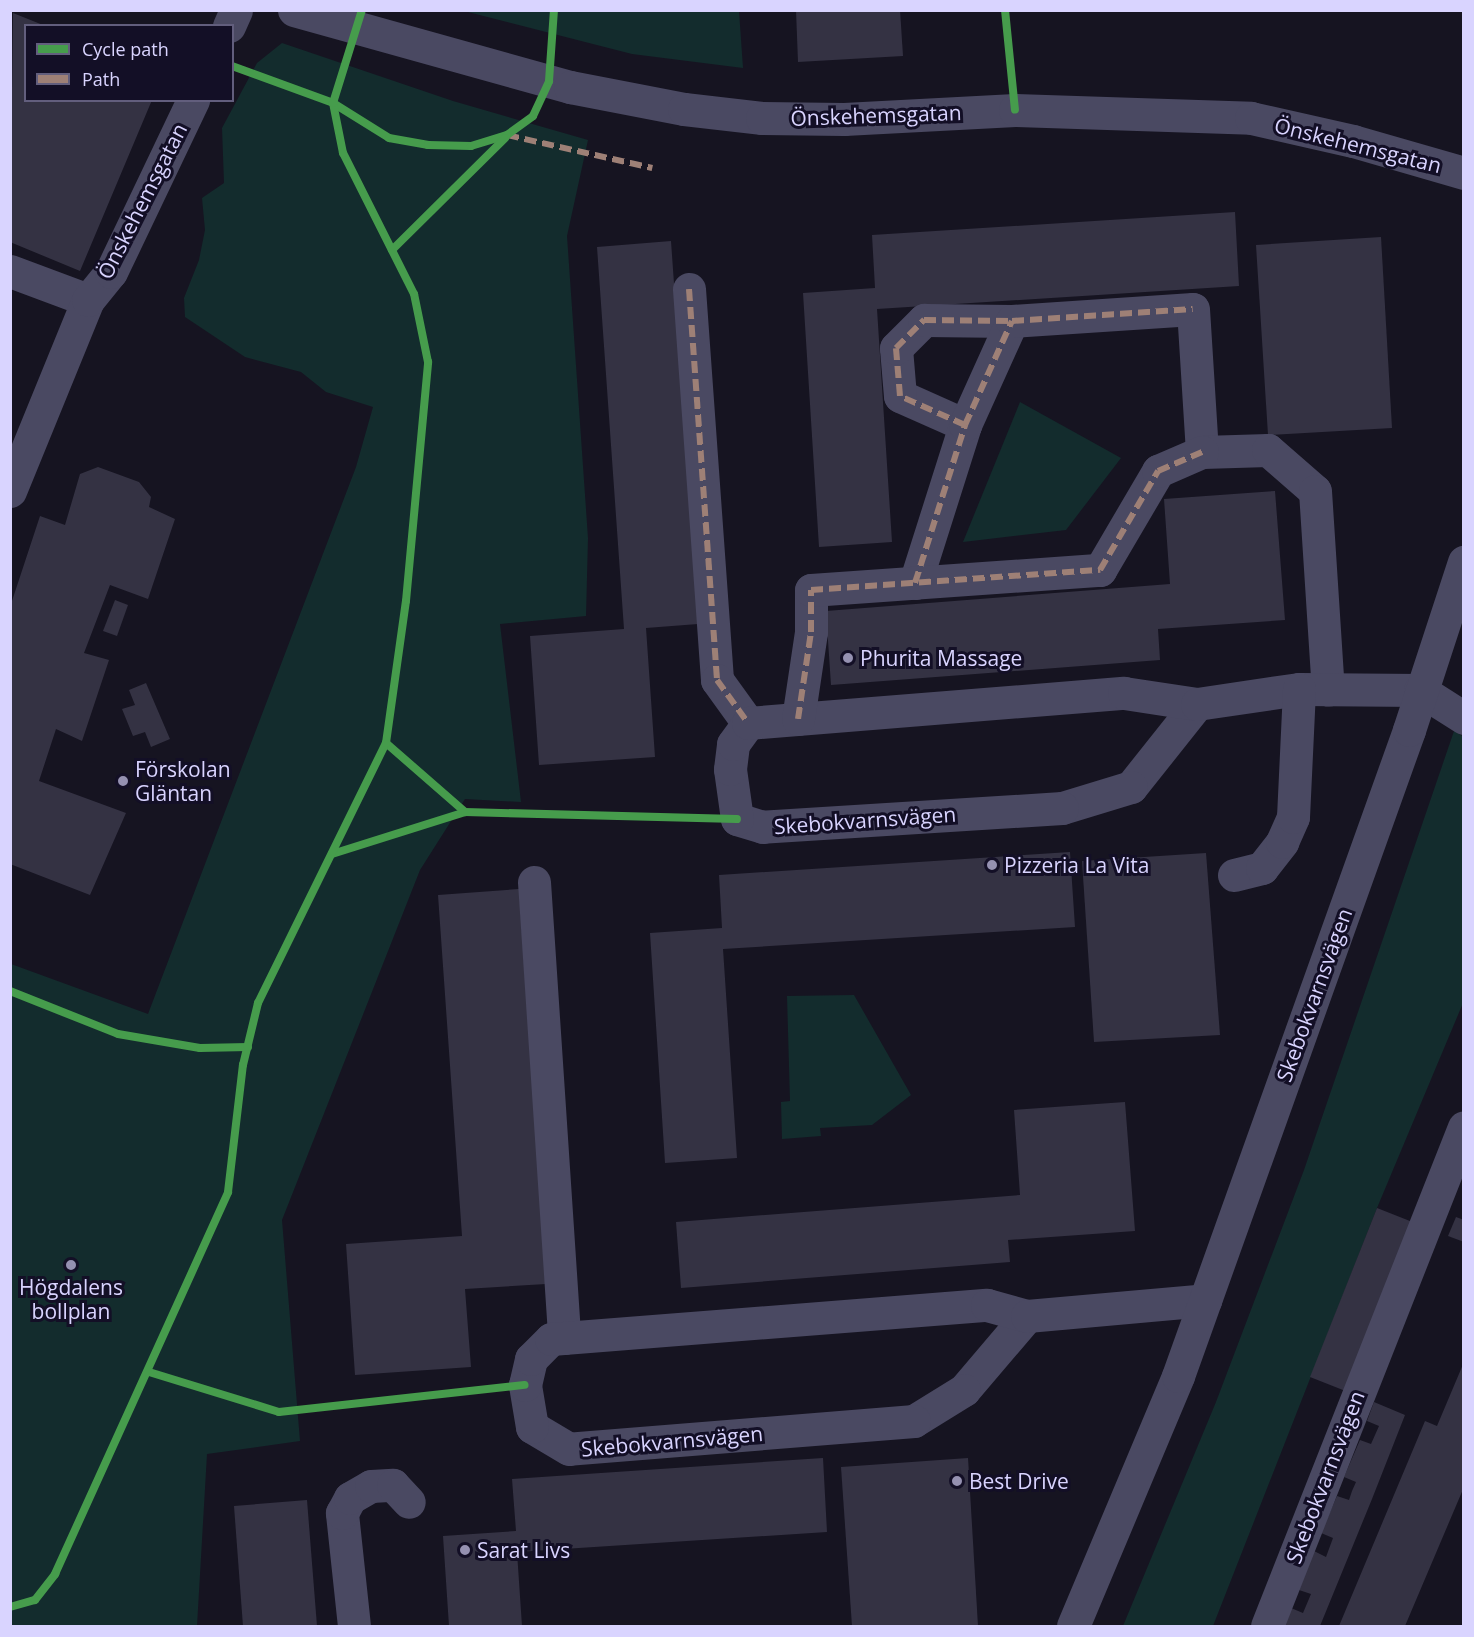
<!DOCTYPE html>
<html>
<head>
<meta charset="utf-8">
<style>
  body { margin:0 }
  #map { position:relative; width:1474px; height:1637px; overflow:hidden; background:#161421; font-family:"Open Sans",sans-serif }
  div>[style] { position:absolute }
  .green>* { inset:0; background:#132c2d }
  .building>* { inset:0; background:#343243 }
  .minor>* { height:33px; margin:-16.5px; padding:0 16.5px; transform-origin:16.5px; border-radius:16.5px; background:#4a4962 }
  .quiet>* { height:6px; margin-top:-3px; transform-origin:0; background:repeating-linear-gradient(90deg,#9e8076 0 12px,transparent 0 18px) }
  .cycleway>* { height:8px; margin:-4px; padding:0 4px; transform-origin:4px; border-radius:4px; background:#469c4c }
  .dots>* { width:16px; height:16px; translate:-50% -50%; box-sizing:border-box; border:3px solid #130f26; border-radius:50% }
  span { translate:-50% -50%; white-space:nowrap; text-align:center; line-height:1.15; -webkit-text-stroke:6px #130f26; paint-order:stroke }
  .street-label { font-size:21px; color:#d9d4ff }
  .poi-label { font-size:21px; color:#d9d4ff }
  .left { translate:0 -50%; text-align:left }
  .frame { position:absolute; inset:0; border:12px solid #d9d4ff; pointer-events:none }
  .legend { position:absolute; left:24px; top:24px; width:210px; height:78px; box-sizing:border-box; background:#130f26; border:2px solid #625e7d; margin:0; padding:8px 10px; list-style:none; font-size:18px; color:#d9d4ff }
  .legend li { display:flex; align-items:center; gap:12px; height:30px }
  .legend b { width:30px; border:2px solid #625e7d }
</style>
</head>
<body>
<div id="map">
  <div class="green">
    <div style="clip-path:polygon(464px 11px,739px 11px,743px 68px,632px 54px)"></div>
    <div style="clip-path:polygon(282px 43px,453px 101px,588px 140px,567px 236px,588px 538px,586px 616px,500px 624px,521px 802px,465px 799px,420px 870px,282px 1220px,300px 1441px,207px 1454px,197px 1626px,11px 1626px,11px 964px,148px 1014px,356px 467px,373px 407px,326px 392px,301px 372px,245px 357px,185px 317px,184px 298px,199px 260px,205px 230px,202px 198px,224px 183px,222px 128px,257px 63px)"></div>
    <div style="clip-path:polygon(1020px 402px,1121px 458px,1066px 530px,963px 542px)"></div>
    <div style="clip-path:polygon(1454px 731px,1464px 737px,1463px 1003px,1377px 1208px,1213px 1626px,1123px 1626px,1216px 1402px,1304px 1170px)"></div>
    <div style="clip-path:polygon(854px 995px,911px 1095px,872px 1125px,820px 1128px,821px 1136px,782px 1139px,781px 1102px,790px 1101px,787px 996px)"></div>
  </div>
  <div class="building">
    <div style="clip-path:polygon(796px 10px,900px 10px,903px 56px,798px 62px)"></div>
    <div style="clip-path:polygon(13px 13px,43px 25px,26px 26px,26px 100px,152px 100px,80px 271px,10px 242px)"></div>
    <div style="clip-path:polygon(1235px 212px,1239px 286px,877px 309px,892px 542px,819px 547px,803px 293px,875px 288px,872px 235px)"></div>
    <div style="clip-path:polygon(1381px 237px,1392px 428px,1268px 435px,1256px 245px)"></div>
    <div style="clip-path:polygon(671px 241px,698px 624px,646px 628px,655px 757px,539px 765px,530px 636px,624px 629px,597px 247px)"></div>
    <div style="clip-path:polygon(98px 467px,139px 482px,151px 497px,149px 507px,175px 519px,148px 599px,110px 585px,84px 653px,109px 660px,82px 741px,56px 729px,39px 781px,126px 813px,90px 895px,10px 864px,10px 607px,40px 516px,65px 525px,80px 474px)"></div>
    <div style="clip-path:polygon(1275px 491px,1285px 620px,1158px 629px,1160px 660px,831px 685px,826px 611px,1170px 584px,1164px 499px)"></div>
    <div style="clip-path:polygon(115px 600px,128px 605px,117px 636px,103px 631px)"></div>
    <div style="clip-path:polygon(146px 683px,170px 739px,151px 747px,145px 732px,133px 736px,122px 709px,135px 705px,129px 690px)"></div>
    <div style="clip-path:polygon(1070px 852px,1075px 927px,723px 949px,737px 1158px,665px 1163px,650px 933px,722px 928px,719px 875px)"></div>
    <div style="clip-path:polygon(1206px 853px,1220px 1035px,1094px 1042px,1082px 861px)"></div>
    <div style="clip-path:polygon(519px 889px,546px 1284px,465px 1289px,471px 1367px,355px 1375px,346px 1244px,462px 1236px,438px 895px)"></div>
    <div style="clip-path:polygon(1125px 1102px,1135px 1231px,1008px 1240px,1010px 1262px,681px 1288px,676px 1222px,1020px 1195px,1014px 1110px)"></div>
    <div style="clip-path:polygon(1377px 1208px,1415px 1223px,1348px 1392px,1310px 1377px)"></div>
    <div style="clip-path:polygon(1456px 1217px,1464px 1220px,1464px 1242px,1448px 1236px)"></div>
    <div style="clip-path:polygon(1464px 1362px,1464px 1487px,1405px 1626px,1339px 1626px,1425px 1421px,1437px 1426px)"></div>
    <div style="clip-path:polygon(1374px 1402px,1405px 1415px,1372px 1499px,1320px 1626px,1284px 1626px,1291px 1608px,1303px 1613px,1311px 1594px,1299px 1590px,1314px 1551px,1326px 1557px,1333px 1538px,1321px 1533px,1337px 1496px,1349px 1500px,1352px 1491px,1356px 1482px,1344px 1477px,1360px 1440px,1371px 1444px,1379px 1426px,1367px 1421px)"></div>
    <div style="clip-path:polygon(823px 1458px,827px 1532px,517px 1552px,522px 1626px,449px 1626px,443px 1536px,516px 1531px,512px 1479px)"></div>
    <div style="clip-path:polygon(968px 1458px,978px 1626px,852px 1626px,841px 1467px)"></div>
    <div style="clip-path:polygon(307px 1500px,317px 1626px,243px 1626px,234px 1506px)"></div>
  </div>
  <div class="minor">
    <div style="left:294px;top:10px;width:287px;rotate:15.6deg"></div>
    <div style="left:570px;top:87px;width:116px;rotate:10.9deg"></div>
    <div style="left:684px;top:109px;width:79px;rotate:6.6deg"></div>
    <div style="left:762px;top:118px;width:82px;rotate:0.7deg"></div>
    <div style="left:844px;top:119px;width:171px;rotate:-3deg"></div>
    <div style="left:1015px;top:110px;width:236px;rotate:1.9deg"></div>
    <div style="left:1251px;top:118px;width:105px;rotate:12.7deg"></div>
    <div style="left:1353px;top:141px;width:116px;rotate:16.1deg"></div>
    <div style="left:229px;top:26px;width:17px;rotate:-66deg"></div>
    <div style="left:10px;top:271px;width:83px;rotate:20.4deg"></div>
    <div style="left:689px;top:289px;width:392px;rotate:85.9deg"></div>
    <div style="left:717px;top:680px;width:53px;rotate:54.2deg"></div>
    <div style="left:965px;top:425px;width:71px;rotate:-156deg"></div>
    <div style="left:900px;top:396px;width:48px;rotate:-94.8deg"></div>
    <div style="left:896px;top:348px;width:40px;rotate:-45deg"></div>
    <div style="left:924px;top:320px;width:88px;rotate:0.7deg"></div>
    <div style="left:10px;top:491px;width:206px;rotate:-67.8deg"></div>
    <div style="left:88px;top:300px;width:36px;rotate:-51deg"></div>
    <div style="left:111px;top:272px;width:191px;rotate:-64.5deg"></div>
    <div style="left:915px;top:583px;width:166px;rotate:-72.4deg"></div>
    <div style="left:965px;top:425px;width:114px;rotate:-65.7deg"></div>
    <div style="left:1012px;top:321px;width:181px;rotate:-3.8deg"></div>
    <div style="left:1193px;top:309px;width:143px;rotate:86.4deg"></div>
    <div style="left:1202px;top:452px;width:66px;rotate:-1.7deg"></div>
    <div style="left:1268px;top:450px;width:62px;rotate:41.1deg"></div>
    <div style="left:1315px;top:491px;width:199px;rotate:86.3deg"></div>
    <div style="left:1197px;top:704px;width:106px;rotate:128.5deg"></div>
    <div style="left:1131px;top:787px;width:72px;rotate:163.1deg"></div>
    <div style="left:1062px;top:808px;width:300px;rotate:176.4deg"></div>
    <div style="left:763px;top:827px;width:27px;rotate:-163deg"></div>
    <div style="left:737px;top:819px;width:50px;rotate:-98deg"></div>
    <div style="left:730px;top:769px;width:25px;rotate:-83deg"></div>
    <div style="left:733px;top:744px;width:26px;rotate:-54deg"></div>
    <div style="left:748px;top:723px;width:377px;rotate:-4.6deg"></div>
    <div style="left:1124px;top:693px;width:74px;rotate:8.6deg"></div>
    <div style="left:1197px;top:704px;width:103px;rotate:-8.4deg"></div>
    <div style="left:1299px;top:689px;width:121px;rotate:0.5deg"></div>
    <div style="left:1420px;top:690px;width:52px;rotate:32.5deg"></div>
    <div style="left:798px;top:719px;width:88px;rotate:-81.5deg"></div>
    <div style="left:811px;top:632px;width:42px;rotate:-90deg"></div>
    <div style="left:811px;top:590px;width:290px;rotate:-4deg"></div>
    <div style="left:1100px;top:570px;width:115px;rotate:-59.6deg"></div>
    <div style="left:1158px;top:471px;width:48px;rotate:-23.4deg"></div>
    <div style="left:1234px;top:875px;width:29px;rotate:-14deg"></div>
    <div style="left:1262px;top:868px;width:33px;rotate:-52deg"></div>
    <div style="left:1282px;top:842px;width:27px;rotate:-66deg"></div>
    <div style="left:1293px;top:817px;width:128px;rotate:-87.3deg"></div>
    <div style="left:534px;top:882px;width:457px;rotate:86.2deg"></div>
    <div style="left:1027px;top:1316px;width:97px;rotate:130.4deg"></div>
    <div style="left:964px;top:1390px;width:59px;rotate:148.2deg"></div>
    <div style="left:914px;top:1421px;width:346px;rotate:175.4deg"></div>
    <div style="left:569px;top:1449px;width:43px;rotate:-149.3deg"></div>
    <div style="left:532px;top:1427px;width:43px;rotate:-99.5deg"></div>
    <div style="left:525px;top:1385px;width:27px;rotate:-77deg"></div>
    <div style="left:531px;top:1359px;width:28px;rotate:-45deg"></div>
    <div style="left:551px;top:1339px;width:437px;rotate:-4.5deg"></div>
    <div style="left:987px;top:1305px;width:41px;rotate:15.4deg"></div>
    <div style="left:1027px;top:1316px;width:179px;rotate:-5.1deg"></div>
    <div style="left:354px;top:1626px;width:114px;rotate:-96.1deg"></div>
    <div style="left:342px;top:1513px;width:17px;rotate:-62deg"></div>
    <div style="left:350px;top:1498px;width:24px;rotate:-30deg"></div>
    <div style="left:371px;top:1486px;width:22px;rotate:-3deg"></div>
    <div style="left:393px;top:1485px;width:23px;rotate:47deg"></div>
    <div style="left:1073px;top:1626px;width:271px;rotate:-67.2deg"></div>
    <div style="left:1178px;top:1376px;width:686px;rotate:-70.32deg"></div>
    <div style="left:1409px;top:730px;width:177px;rotate:-71.9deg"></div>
    <div style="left:1267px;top:1626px;width:536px;rotate:-68.46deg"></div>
  </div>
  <div class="quiet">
    <div style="left:507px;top:135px;width:149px;rotate:12.8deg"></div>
    <div style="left:689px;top:289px;width:392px;rotate:85.9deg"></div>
    <div style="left:717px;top:680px;width:53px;rotate:54.2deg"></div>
    <div style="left:965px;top:425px;width:71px;rotate:-156deg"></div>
    <div style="left:900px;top:396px;width:48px;rotate:-94.8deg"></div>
    <div style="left:896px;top:348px;width:40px;rotate:-45deg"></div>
    <div style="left:924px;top:320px;width:88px;rotate:0.7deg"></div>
    <div style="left:915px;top:583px;width:166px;rotate:-72.4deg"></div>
    <div style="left:965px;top:425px;width:114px;rotate:-65.7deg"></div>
    <div style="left:1012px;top:321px;width:181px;rotate:-3.8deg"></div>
    <div style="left:798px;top:719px;width:88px;rotate:-81.5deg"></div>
    <div style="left:811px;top:632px;width:42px;rotate:-90deg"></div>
    <div style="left:811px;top:590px;width:290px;rotate:-4deg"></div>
    <div style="left:1100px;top:570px;width:115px;rotate:-59.6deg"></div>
    <div style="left:1158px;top:471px;width:48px;rotate:-23.4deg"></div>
  </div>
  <div class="cycleway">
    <div style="left:1005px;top:10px;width:100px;rotate:84.3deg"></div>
    <div style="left:232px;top:66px;width:108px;rotate:20.1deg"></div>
    <div style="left:333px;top:103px;width:66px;rotate:32deg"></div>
    <div style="left:389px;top:138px;width:40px;rotate:10deg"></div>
    <div style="left:428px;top:145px;width:43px;rotate:1.3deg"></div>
    <div style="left:471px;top:146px;width:38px;rotate:-17deg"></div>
    <div style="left:507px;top:135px;width:32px;rotate:-36deg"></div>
    <div style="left:533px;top:116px;width:38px;rotate:-65deg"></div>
    <div style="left:549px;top:81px;width:71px;rotate:-86deg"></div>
    <div style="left:392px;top:250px;width:159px;rotate:-44.7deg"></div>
    <div style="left:386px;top:743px;width:105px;rotate:41.1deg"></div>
    <div style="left:332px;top:854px;width:139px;rotate:-17.5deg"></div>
    <div style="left:465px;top:812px;width:272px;rotate:1.5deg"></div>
    <div style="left:10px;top:991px;width:116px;rotate:21.7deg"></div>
    <div style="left:118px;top:1034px;width:83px;rotate:9.7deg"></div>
    <div style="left:200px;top:1048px;width:48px;rotate:-1.2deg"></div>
    <div style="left:149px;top:1372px;width:136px;rotate:17.1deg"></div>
    <div style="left:279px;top:1412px;width:247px;rotate:-6.3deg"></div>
    <div style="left:10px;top:1607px;width:26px;rotate:-16deg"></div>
    <div style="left:35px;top:1600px;width:33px;rotate:-52deg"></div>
    <div style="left:55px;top:1574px;width:419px;rotate:-65.6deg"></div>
    <div style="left:228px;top:1192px;width:128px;rotate:-83.3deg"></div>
    <div style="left:243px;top:1065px;width:64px;rotate:-76.4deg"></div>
    <div style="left:258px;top:1003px;width:290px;rotate:-63.8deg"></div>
    <div style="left:386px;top:743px;width:143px;rotate:-82deg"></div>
    <div style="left:406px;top:601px;width:240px;rotate:-84.7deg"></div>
    <div style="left:428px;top:362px;width:69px;rotate:-101.6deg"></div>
    <div style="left:414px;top:294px;width:158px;rotate:-116.7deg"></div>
    <div style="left:343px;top:153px;width:51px;rotate:-101.3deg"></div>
    <div style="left:333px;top:103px;width:97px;rotate:-72.7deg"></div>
  </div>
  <div class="dots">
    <div style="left:848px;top:658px;background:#9591b1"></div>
    <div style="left:123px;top:781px;background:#9591b1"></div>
    <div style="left:992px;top:865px;background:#9591b1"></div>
    <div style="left:71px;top:1265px;background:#9591b1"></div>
    <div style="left:957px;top:1481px;background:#9591b1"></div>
    <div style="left:465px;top:1550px;background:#9591b1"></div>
  </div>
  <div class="street-label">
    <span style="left:876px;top:115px;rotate:-2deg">Önskehemsgatan</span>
    <span style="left:1358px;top:145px;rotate:14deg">Önskehemsgatan</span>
    <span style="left:142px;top:201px;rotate:-63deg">Önskehemsgatan</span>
    <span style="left:865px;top:820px;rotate:-4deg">Skebokvarnsvägen</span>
    <span style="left:1314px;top:995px;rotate:-70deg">Skebokvarnsvägen</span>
    <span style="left:672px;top:1441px;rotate:-5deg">Skebokvarnsvägen</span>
    <span style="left:1325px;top:1477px;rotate:-69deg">Skebokvarnsvägen</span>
  </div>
  <div class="poi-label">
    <span class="left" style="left:860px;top:658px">Phurita Massage</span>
    <span class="left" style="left:135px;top:781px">Förskolan<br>Gläntan</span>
    <span class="left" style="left:1004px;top:865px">Pizzeria La Vita</span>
    <span style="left:71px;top:1299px">Högdalens<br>bollplan</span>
    <span class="left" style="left:969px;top:1481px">Best Drive</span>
    <span class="left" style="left:477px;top:1550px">Sarat Livs</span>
  </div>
  <div class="frame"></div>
  <ul class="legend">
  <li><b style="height:8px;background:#469c4c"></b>Cycle path</li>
  <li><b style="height:8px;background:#9e8076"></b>Path</li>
  </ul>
</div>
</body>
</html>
